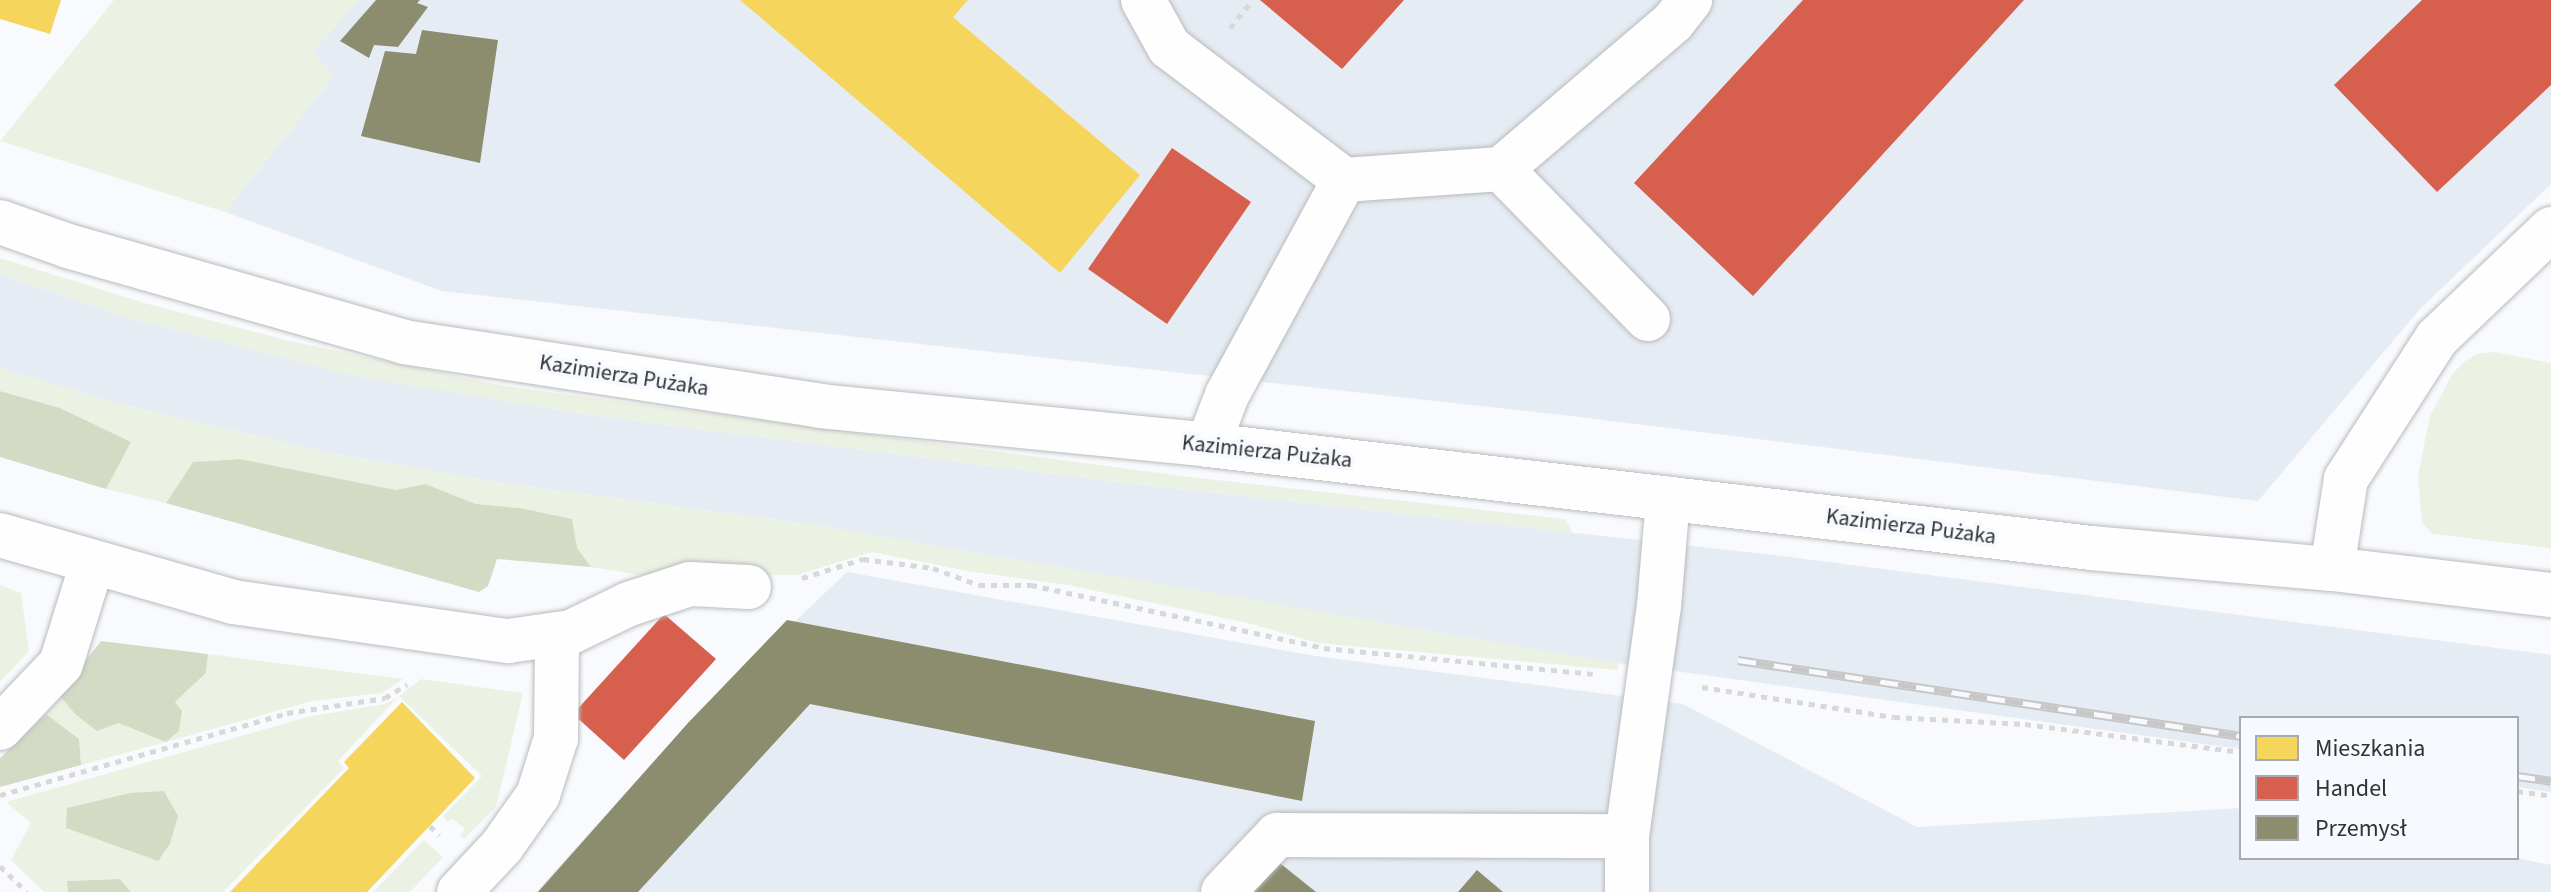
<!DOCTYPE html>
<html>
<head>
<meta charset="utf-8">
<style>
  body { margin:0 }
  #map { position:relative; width:2551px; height:892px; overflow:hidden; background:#f8fafd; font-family:"Source Sans 3",sans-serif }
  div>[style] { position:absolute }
  .built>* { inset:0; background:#e6ecf3 }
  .green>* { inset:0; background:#ecf2e3 }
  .forest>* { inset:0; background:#d4dbc5 }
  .homes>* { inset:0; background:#f6d55c }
  .shops>* { inset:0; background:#d6604d }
  .industry>* { inset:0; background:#8c8c6e }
  .path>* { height:5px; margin-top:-2.5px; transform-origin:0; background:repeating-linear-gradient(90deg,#d8d8d8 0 6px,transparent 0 12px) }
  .roads { filter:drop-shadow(0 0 2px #b9bbbd) drop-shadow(0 0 2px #b9bbbd) }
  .minor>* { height:44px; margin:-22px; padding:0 22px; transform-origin:22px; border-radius:22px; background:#fefeff }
  .rail>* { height:9px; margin-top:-4.5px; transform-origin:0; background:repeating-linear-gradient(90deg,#f6faff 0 18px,#c7c7c7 0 36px); box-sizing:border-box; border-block:2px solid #c7c7c7 }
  span { translate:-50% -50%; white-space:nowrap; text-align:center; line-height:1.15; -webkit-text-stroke:8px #f6faff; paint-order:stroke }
  .street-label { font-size:22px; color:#313334 }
  .legend { position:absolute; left:2239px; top:716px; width:280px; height:144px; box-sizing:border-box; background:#f6faff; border:2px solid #a7aaae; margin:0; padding:10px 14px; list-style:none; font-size:24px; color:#313334 }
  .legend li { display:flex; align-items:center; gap:16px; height:40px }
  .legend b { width:40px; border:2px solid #a7aaae }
</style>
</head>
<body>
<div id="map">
  <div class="built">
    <div style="clip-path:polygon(359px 0,2551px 0,2551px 184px,2420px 309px,2258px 501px,1571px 416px,442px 291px,225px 212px,334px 76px,312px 52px)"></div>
    <div style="clip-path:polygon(0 274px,126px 317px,349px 374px,597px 416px,1126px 483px,1782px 556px,2551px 655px,2551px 792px,2517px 787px,2517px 718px,2241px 718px,2241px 749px,1595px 660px,809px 524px,501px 483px,330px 453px,115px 403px,0 368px)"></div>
    <div style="clip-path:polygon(847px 572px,1315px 656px,1683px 704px,1917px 827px,2241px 808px,2241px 858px,2517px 858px,2551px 865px,2551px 892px,536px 892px,688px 723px)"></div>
  </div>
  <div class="green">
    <div style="clip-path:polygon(114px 0,359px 0,312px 52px,334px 76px,225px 212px,0 141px)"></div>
    <div style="clip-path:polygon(0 258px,148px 304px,290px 341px,505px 386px,1190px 477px,1565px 519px,1573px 533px,1126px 483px,597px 416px,349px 375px,126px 317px,0 274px)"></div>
    <div style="clip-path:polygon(2495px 352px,2551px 363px,2551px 548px,2433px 534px,2422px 523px,2418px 475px,2430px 416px,2453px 373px,2464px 362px,2477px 354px)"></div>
    <div style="clip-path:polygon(0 368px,115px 403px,330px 453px,501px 483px,809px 524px,1618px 663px,1618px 670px,1318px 643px,1248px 623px,1068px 585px,967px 571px,872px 552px,797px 575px,641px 575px,591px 567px,577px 548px,520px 508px,476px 504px,425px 484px,397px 490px,240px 459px,193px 462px,166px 503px,106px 489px,130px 442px,60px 408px,0 391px)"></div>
    <div style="clip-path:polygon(0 585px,21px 593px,29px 651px,0 682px)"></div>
    <div style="clip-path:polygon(208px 654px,403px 679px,382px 693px,312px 701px,166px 742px,81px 765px,79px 739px,46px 714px,59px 695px,75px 714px,117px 723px,166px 742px,179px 731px,182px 711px,175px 702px,206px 673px)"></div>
    <div style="clip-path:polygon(421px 679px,523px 693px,496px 807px,464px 839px,460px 835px,465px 829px,453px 819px,448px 822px,443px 816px,482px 776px,399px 696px)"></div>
    <div style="clip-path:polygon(397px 698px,338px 761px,344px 768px,223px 892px,131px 892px,119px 879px,67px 881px,68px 892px,44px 892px,11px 860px,31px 823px,6px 802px,312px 716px,385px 704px)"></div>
    <div style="clip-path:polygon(424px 840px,443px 857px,410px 892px,373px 892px)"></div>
  </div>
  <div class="forest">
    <div style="clip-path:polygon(0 391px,60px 408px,131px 442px,106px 489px,0 457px)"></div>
    <div style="clip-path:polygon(240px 459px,396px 490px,425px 484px,476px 504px,520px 508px,572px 519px,577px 548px,591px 567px,497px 559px,488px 586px,479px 592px,166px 503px,193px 462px)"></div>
    <div style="clip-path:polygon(101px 641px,208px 654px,206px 673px,175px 702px,182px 711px,179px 731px,166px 742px,118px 723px,97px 731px,75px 714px,59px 695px)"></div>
    <div style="clip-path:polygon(46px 714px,79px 739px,81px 765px,0 787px,0 758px)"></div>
    <div style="clip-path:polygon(164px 791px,178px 816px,170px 844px,158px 861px,66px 828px,67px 808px,130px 793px)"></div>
    <div style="clip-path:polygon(120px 879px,131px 892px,68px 892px,67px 881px)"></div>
  </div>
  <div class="homes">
    <div style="clip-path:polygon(0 0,61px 0,50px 34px,0 19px)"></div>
    <div style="clip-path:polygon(740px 0,968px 0,953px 17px,1140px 175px,1060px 273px)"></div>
    <div style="clip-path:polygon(402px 702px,475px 778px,367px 892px,230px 892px,349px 768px,344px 762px)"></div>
  </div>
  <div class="shops">
    <div style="clip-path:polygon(1260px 0,1404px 0,1342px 69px)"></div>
    <div style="clip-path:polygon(1803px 0,2024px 0,1753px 296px,1634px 183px)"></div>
    <div style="clip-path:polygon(2422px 0,2551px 0,2551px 85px,2437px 192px,2334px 85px)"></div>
    <div style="clip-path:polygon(1172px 148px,1251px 202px,1167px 324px,1088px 269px)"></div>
    <div style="clip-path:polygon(664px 614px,716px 659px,624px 760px,573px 714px)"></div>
  </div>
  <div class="industry">
    <div style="clip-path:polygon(376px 0,420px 0,417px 3px,428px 7px,398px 47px,374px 45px,369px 58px,340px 41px)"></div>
    <div style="clip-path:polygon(422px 30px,498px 40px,480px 163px,361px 136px,385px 51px,416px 54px)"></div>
    <div style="clip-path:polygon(787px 620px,1315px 721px,1302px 801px,810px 704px,638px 892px,538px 892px,688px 723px)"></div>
    <div style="clip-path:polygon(1276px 860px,1316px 892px,1248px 892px)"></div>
    <div style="clip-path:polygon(1477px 870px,1503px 892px,1458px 892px)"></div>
  </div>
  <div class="path">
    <div style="left:1230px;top:28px;width:36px;rotate:-51deg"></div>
    <div style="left:802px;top:578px;width:64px;rotate:-17.3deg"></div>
    <div style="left:863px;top:559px;width:71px;rotate:7.3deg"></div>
    <div style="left:933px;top:568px;width:49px;rotate:20.3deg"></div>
    <div style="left:979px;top:585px;width:52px"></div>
    <div style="left:1031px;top:585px;width:300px;rotate:12.1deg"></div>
    <div style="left:1324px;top:648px;width:270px;rotate:5.5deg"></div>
    <div style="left:1702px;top:687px;width:194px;rotate:8.9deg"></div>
    <div style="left:1894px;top:717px;width:131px;rotate:3.1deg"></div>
    <div style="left:2025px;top:724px;width:218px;rotate:7.4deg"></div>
    <div style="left:2517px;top:791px;width:34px;rotate:8deg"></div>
    <div style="left:0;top:795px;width:298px;rotate:-15.9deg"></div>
    <div style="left:287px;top:713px;width:99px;rotate:-8.7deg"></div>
    <div style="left:385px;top:698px;width:26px;rotate:-32deg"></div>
    <div style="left:430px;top:826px;width:13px;rotate:45deg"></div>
    <div style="left:0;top:866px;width:37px;rotate:44deg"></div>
  </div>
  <div class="roads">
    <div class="minor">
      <div style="left:1143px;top:0;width:54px;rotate:61deg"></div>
      <div style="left:1169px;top:47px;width:220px;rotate:37.2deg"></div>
      <div style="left:1344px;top:180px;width:157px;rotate:-4deg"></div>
      <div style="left:1501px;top:169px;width:226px;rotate:-40.5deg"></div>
      <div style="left:1673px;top:22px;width:28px;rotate:-52deg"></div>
      <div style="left:1501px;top:169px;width:210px;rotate:45.6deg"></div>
      <div style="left:0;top:222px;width:72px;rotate:19.4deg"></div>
      <div style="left:68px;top:246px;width:349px;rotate:15.9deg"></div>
      <div style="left:404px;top:342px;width:421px;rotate:8.7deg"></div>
      <div style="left:820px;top:406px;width:390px;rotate:5.7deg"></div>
      <div style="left:1208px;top:445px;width:889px;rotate:6.65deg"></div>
      <div style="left:2091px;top:548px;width:242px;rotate:5deg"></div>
      <div style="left:2332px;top:569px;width:221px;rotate:6.8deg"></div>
      <div style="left:1208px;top:445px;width:53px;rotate:-69.2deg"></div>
      <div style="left:1227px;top:395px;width:245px;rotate:-61.4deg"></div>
      <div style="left:0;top:535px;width:242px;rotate:16deg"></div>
      <div style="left:233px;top:602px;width:278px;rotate:8.1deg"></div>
      <div style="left:508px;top:641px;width:64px;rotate:-8.1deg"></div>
      <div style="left:571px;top:632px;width:64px;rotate:-25.8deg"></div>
      <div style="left:629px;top:604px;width:64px;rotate:-18.2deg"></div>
      <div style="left:690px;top:584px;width:59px;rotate:2.9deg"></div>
      <div style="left:2332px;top:569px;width:91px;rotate:-81.2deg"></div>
      <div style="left:2346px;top:479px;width:168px;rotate:-57.2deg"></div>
      <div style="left:2437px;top:338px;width:158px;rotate:-43.7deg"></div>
      <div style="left:0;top:728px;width:88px;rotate:-46.4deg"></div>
      <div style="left:61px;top:664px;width:105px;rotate:-72.8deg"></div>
      <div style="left:459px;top:892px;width:63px;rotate:-46.9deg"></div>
      <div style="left:502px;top:846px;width:62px;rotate:-54.8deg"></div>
      <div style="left:538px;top:795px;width:60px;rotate:-72.5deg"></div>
      <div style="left:556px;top:738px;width:104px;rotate:-89.4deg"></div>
      <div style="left:1223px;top:892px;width:79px;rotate:-46.5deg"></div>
      <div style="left:1277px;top:835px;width:350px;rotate:0.2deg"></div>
      <div style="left:1627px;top:892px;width:56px;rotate:-90deg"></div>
      <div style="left:1627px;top:836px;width:232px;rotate:-82.1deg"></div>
      <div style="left:1659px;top:606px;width:108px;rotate:-85.2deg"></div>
    </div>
  </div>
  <div class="rail">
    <div style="left:1738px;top:660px;width:509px;rotate:8.59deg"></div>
    <div style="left:2517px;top:776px;width:34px;rotate:8deg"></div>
  </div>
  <div class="street-label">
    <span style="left:624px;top:376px;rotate:9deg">Kazimierza Pużaka</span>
    <span style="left:1267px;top:452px;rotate:6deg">Kazimierza Pużaka</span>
    <span style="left:1911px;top:527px;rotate:7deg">Kazimierza Pużaka</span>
  </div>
  <ul class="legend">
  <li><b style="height:22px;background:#f6d55c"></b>Mieszkania</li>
  <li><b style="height:22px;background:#d6604d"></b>Handel</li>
  <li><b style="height:22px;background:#8c8c6e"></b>Przemysł</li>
  </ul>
</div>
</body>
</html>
